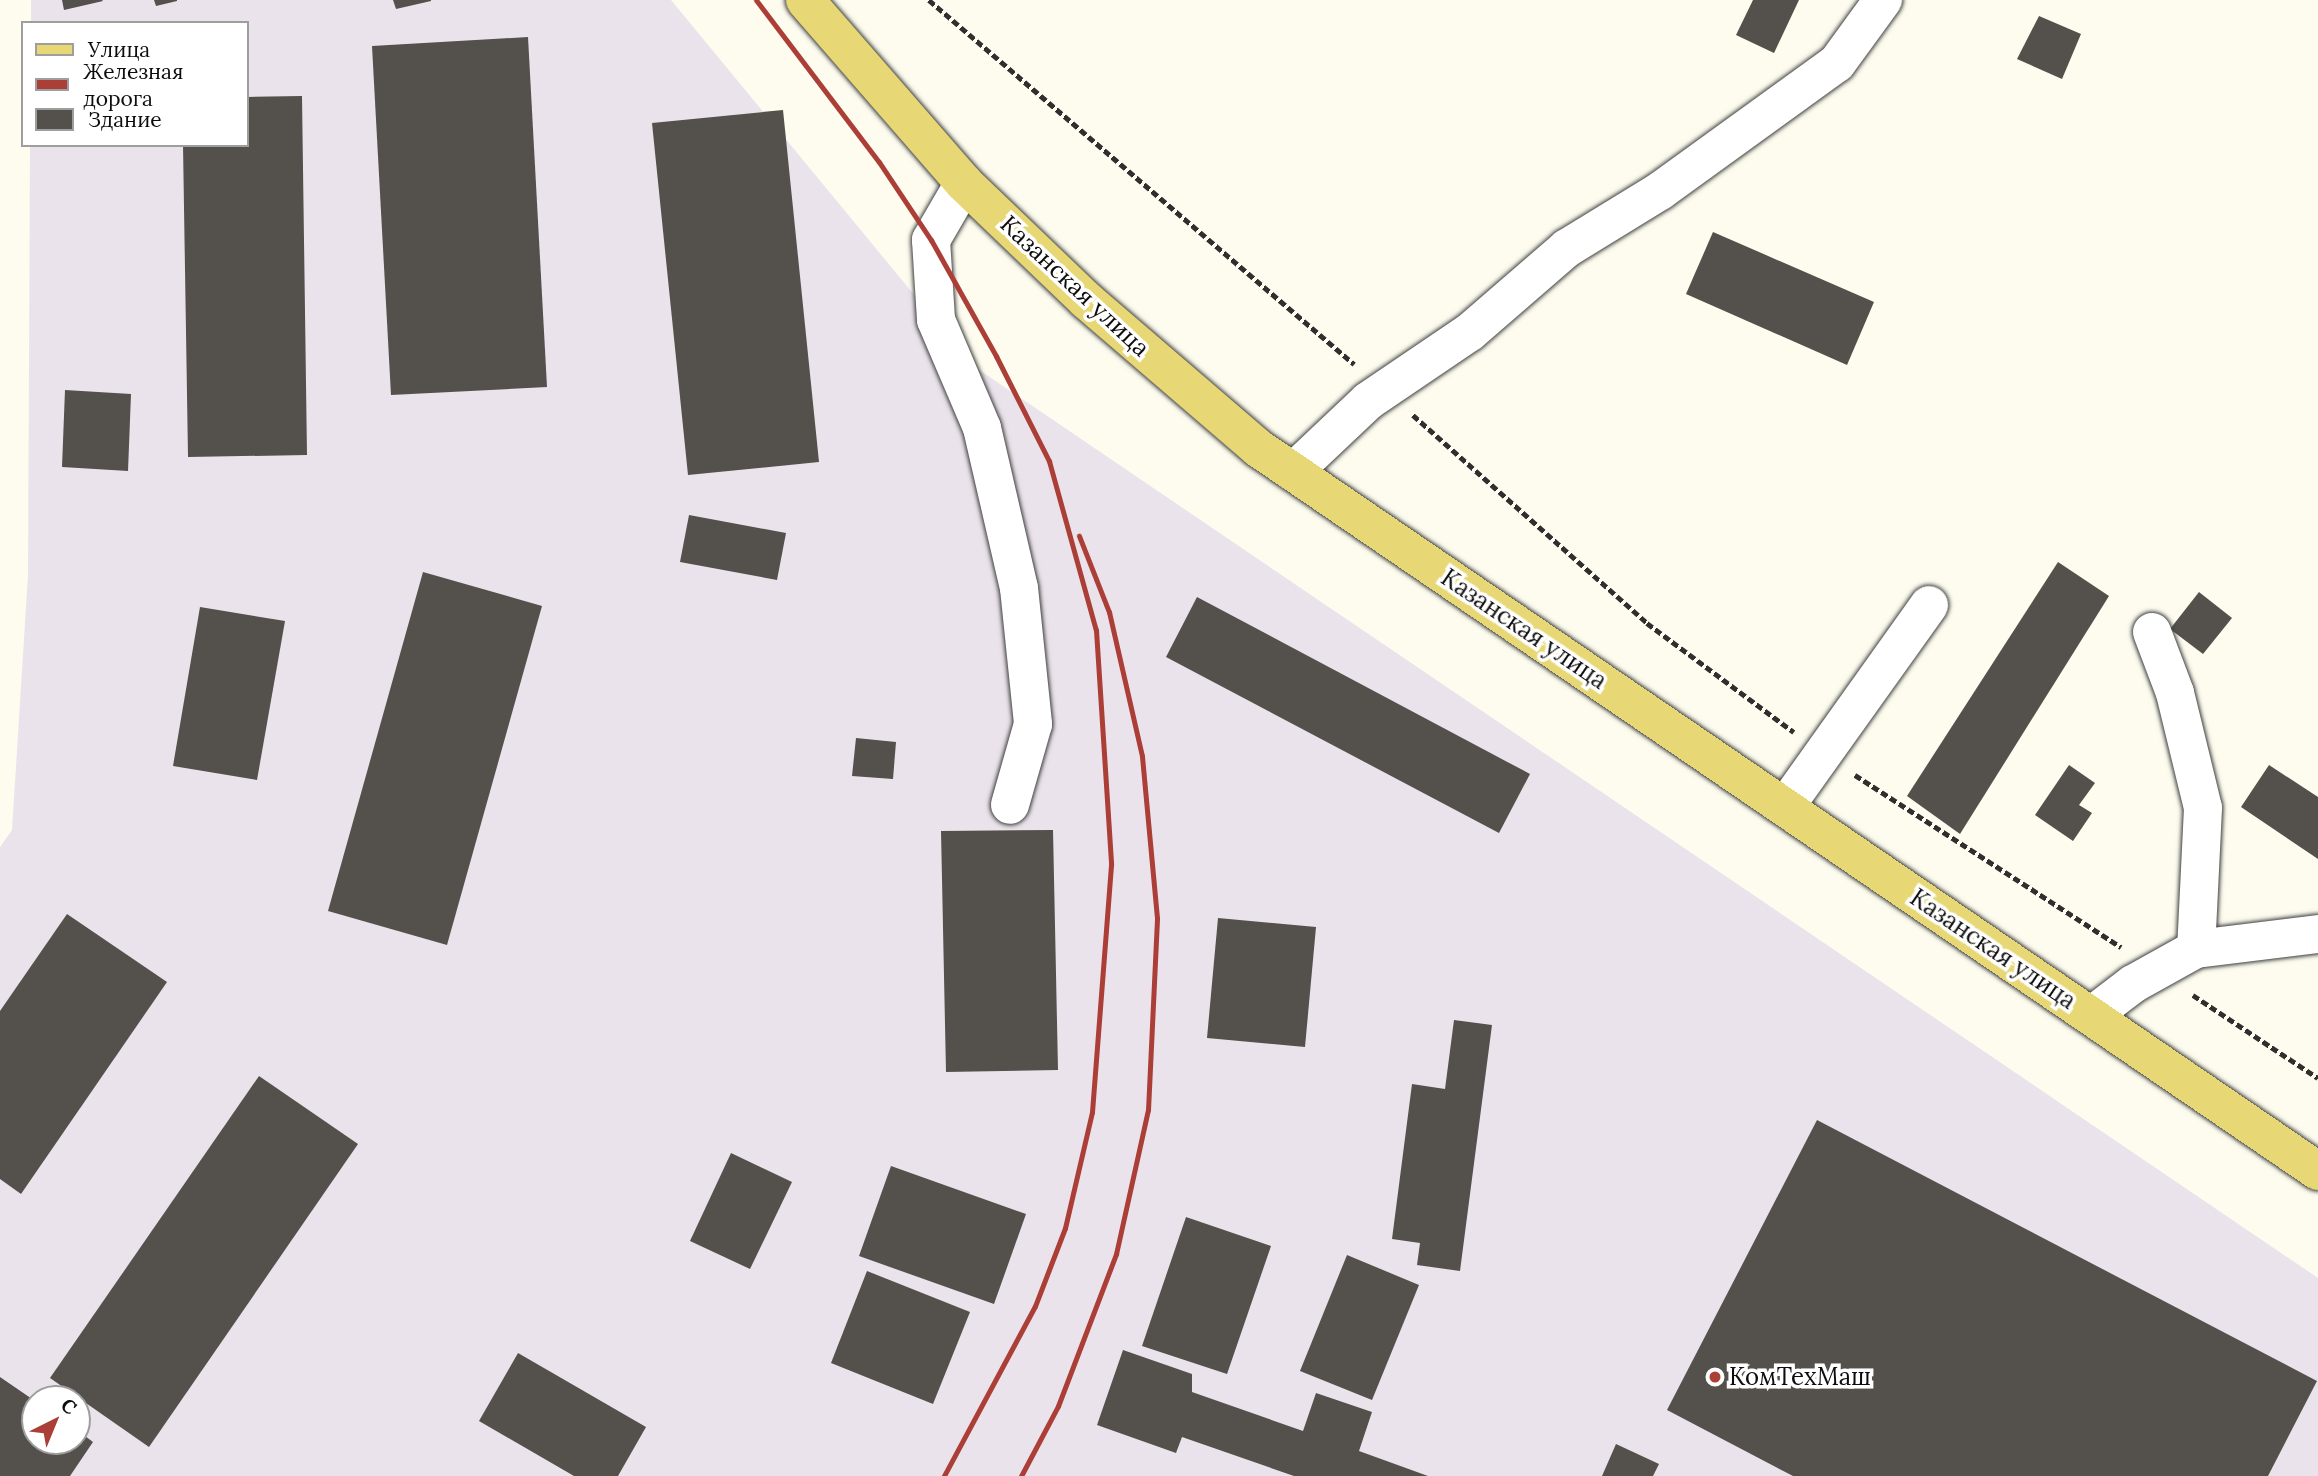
<!DOCTYPE html>
<html>
<head>
<meta charset="utf-8">
<style>
  body { margin:0 }
  #map { position:relative; width:2318px; height:1476px; overflow:hidden; background:#fdfcef; font-family:Lora,serif }
  div>[style] { position:absolute }
  .industrial>* { inset:0; background:#ebe3eb }
  .building>* { inset:0; background:#54504b }
  .path>* { height:4.5px; margin-top:-2.25px; transform-origin:0; background:repeating-linear-gradient(90deg,#2f2f2f 0 7px,transparent 0 10.5px) }
  .roads { filter:drop-shadow(0 0 2px #404040) drop-shadow(0 0 2px #404040) }
  .minor>* { height:38px; margin:-19px; padding:0 19px; transform-origin:19px; border-radius:19px; background:#fff }
  .major>* { height:38px; margin:-19px; padding:0 19px; transform-origin:19px; border-radius:19px; background:#e7d775 }
  .rail>* { height:5px; margin:-2.5px; padding:0 2.5px; transform-origin:2.5px; border-radius:2.5px; background:#ab3e37 }
  .dots>* { width:19px; height:19px; translate:-50% -50%; box-sizing:border-box; border:4px solid #fff; border-radius:50% }
  span { translate:-50% -50%; white-space:nowrap; text-align:center; line-height:1.15; -webkit-text-stroke:7px #fff; paint-order:stroke }
  .street-label { font-size:24px; color:#0d0d0d }
  .poi-label { font-size:24px; color:#0d0d0d }
  .left { translate:0 -50%; text-align:left }
  .legend { position:absolute; left:21px; top:21px; width:228px; height:126px; box-sizing:border-box; background:#fff; border:2px solid #9e9e9e; margin:0; padding:9px 12px; list-style:none; font-size:21px; color:#0d0d0d }
  .legend li { display:flex; align-items:center; gap:14px; height:35px }
  .legend b { width:35px; border:2px solid #9e9e9e }
  .north { position:absolute; left:21px; top:1385px; width:70px; height:70px; box-sizing:border-box; background:#fff; border:2px solid #9e9e9e; border-radius:50%; rotate:43deg; font-size:19px; font-weight:700; line-height:28px; text-align:center; color:#0d0d0d }
  .north::after { content:''; display:block; margin:auto; width:24px; height:32px; background:#ab3e37; clip-path:polygon(50% 0,100% 100%,50% 72%,0 100%) }
</style>
</head>
<body>
<div id="map">
  <div class="industrial">
    <div style="clip-path:polygon(evenodd,31px 0,671px 0,972px 365px,2318px 1278px,2318px 1476px,0 1476px,0 847px,12px 830px,28px 575px,30px 145px,247px 145px,247px 23px,31px 23px,31px 0,35px 1399px,77px 1399px,77px 1441px,35px 1441px,35px 1399px)"></div>
  </div>
  <div class="building">
    <div style="clip-path:polygon(62px 0,102px 0,103px 1px,64px 10px)"></div>
    <div style="clip-path:polygon(154px 0,177px 0,177px 1px,156px 6px)"></div>
    <div style="clip-path:polygon(393px 0,431px 0,431px 1px,396px 9px)"></div>
    <div style="clip-path:polygon(1753px 0,1799px 0,1774px 53px,1736px 35px)"></div>
    <div style="clip-path:polygon(2039px 16px,2081px 34px,2062px 79px,2017px 59px)"></div>
    <div style="clip-path:polygon(528px 37px,547px 387px,391px 395px,372px 46px)"></div>
    <div style="clip-path:polygon(302px 96px,307px 455px,188px 457px,183px 145px,247px 145px,247px 97px)"></div>
    <div style="clip-path:polygon(783px 110px,819px 462px,688px 475px,652px 123px)"></div>
    <div style="clip-path:polygon(1713px 232px,1874px 302px,1847px 365px,1686px 294px)"></div>
    <div style="clip-path:polygon(65px 390px,131px 394px,128px 471px,62px 467px)"></div>
    <div style="clip-path:polygon(689px 515px,786px 533px,777px 580px,680px 562px)"></div>
    <div style="clip-path:polygon(2058px 562px,2109px 596px,1960px 834px,1907px 796px)"></div>
    <div style="clip-path:polygon(423px 572px,542px 606px,447px 945px,328px 911px)"></div>
    <div style="clip-path:polygon(2199px 592px,2232px 618px,2203px 654px,2170px 629px)"></div>
    <div style="clip-path:polygon(1197px 597px,1530px 774px,1499px 833px,1166px 657px)"></div>
    <div style="clip-path:polygon(200px 607px,285px 621px,257px 780px,173px 766px)"></div>
    <div style="clip-path:polygon(856px 738px,896px 742px,893px 779px,852px 776px)"></div>
    <div style="clip-path:polygon(2069px 765px,2095px 783px,2079px 805px,2092px 813px,2073px 841px,2035px 815px)"></div>
    <div style="clip-path:polygon(2269px 765px,2318px 797px,2318px 859px,2241px 807px)"></div>
    <div style="clip-path:polygon(1053px 830px,1058px 1070px,946px 1072px,941px 831px)"></div>
    <div style="clip-path:polygon(67px 914px,167px 982px,21px 1194px,0 1179px,0 1011px)"></div>
    <div style="clip-path:polygon(1218px 918px,1316px 927px,1305px 1047px,1207px 1038px)"></div>
    <div style="clip-path:polygon(1454px 1020px,1492px 1025px,1460px 1271px,1417px 1265px,1420px 1243px,1392px 1239px,1412px 1084px,1445px 1089px)"></div>
    <div style="clip-path:polygon(259px 1076px,358px 1144px,149px 1447px,50px 1378px)"></div>
    <div style="clip-path:polygon(1817px 1120px,2317px 1381px,2268px 1476px,1793px 1476px,1667px 1410px)"></div>
    <div style="clip-path:polygon(731px 1153px,792px 1182px,750px 1269px,690px 1241px)"></div>
    <div style="clip-path:polygon(891px 1166px,1026px 1214px,994px 1304px,859px 1256px)"></div>
    <div style="clip-path:polygon(1186px 1217px,1271px 1246px,1227px 1374px,1142px 1346px)"></div>
    <div style="clip-path:polygon(1347px 1255px,1419px 1285px,1372px 1400px,1300px 1371px)"></div>
    <div style="clip-path:polygon(867px 1271px,970px 1312px,933px 1404px,831px 1363px)"></div>
    <div style="clip-path:polygon(1123px 1350px,1192px 1374px,1192px 1392px,1303px 1431px,1316px 1393px,1372px 1412px,1359px 1451px,1428px 1476px,1294px 1476px,1182px 1437px,1176px 1453px,1097px 1425px)"></div>
    <div style="clip-path:polygon(518px 1353px,646px 1427px,618px 1476px,574px 1476px,479px 1421px)"></div>
    <div style="clip-path:polygon(0 1377px,35px 1401px,35px 1441px,77px 1441px,77px 1430px,93px 1442px,70px 1476px,0 1476px)"></div>
    <div style="clip-path:polygon(1616px 1444px,1659px 1464px,1653px 1476px,1602px 1476px)"></div>
  </div>
  <div class="path">
    <div style="left:929px;top:0;width:560px;rotate:40.58deg"></div>
    <div style="left:1413px;top:415px;width:313px;rotate:41.6deg"></div>
    <div style="left:1647px;top:623px;width:183px;rotate:36.6deg"></div>
    <div style="left:1855px;top:775px;width:317px;rotate:32.9deg"></div>
    <div style="left:2193px;top:995px;width:150px;rotate:33.6deg"></div>
  </div>
  <div class="roads">
    <div class="minor">
      <div style="left:964px;top:183px;width:66px;rotate:120.1deg"></div>
      <div style="left:931px;top:240px;width:80px;rotate:86.4deg"></div>
      <div style="left:936px;top:320px;width:117px;rotate:66.9deg"></div>
      <div style="left:982px;top:428px;width:164px;rotate:77deg"></div>
      <div style="left:1019px;top:588px;width:137px;rotate:84.1deg"></div>
      <div style="left:1033px;top:724px;width:84px;rotate:105.9deg"></div>
      <div style="left:1293px;top:472px;width:103px;rotate:-43.4deg"></div>
      <div style="left:1368px;top:401px;width:123px;rotate:-34.1deg"></div>
      <div style="left:1470px;top:332px;width:128px;rotate:-40.9deg"></div>
      <div style="left:1567px;top:248px;width:109px;rotate:-31.5deg"></div>
      <div style="left:1660px;top:191px;width:218px;rotate:-35.9deg"></div>
      <div style="left:1837px;top:63px;width:78px;rotate:-53.9deg"></div>
      <div style="left:2152px;top:632px;width:65px;rotate:69.3deg"></div>
      <div style="left:2175px;top:693px;width:118px;rotate:76.3deg"></div>
      <div style="left:2203px;top:808px;width:141px;rotate:92.8deg"></div>
      <div style="left:1785px;top:807px;width:248px;rotate:-54.5deg"></div>
      <div style="left:2091px;top:1016px;width:53px;rotate:-37.3deg"></div>
      <div style="left:2133px;top:984px;width:72px;rotate:-29.1deg"></div>
      <div style="left:2196px;top:949px;width:123px;rotate:-7deg"></div>
    </div>
    <div class="major">
      <div style="left:805px;top:0;width:242px;rotate:49deg"></div>
      <div style="left:964px;top:183px;width:169px;rotate:43.8deg"></div>
      <div style="left:1086px;top:300px;width:227px;rotate:40.7deg"></div>
      <div style="left:1258px;top:448px;width:1283px;rotate:34.3deg"></div>
    </div>
  </div>
  <div class="rail">
    <div style="left:756px;top:0;width:203px;rotate:52.8deg"></div>
    <div style="left:879px;top:162px;width:94px;rotate:56.3deg"></div>
    <div style="left:931px;top:240px;width:133px;rotate:60.7deg"></div>
    <div style="left:996px;top:356px;width:118px;rotate:63.2deg"></div>
    <div style="left:1049px;top:461px;width:175px;rotate:74.5deg"></div>
    <div style="left:1096px;top:630px;width:235px;rotate:86.3deg"></div>
    <div style="left:1111px;top:865px;width:248px;rotate:94.4deg"></div>
    <div style="left:1092px;top:1112px;width:119px;rotate:103.1deg"></div>
    <div style="left:1065px;top:1228px;width:84px;rotate:111deg"></div>
    <div style="left:1035px;top:1306px;width:193px;rotate:118.2deg"></div>
    <div style="left:1021px;top:1476px;width:79px;rotate:-62.1deg"></div>
    <div style="left:1058px;top:1406px;width:163px;rotate:-69.1deg"></div>
    <div style="left:1116px;top:1254px;width:148px;rotate:-77.5deg"></div>
    <div style="left:1148px;top:1110px;width:192px;rotate:-87.3deg"></div>
    <div style="left:1157px;top:918px;width:163px;rotate:-95.3deg"></div>
    <div style="left:1142px;top:756px;width:148px;rotate:-102.9deg"></div>
    <div style="left:1109px;top:612px;width:82px;rotate:-111.5deg"></div>
  </div>
  <div class="dots">
    <div style="left:1715px;top:1377px;background:#ab3e37"></div>
  </div>
  <div class="street-label">
    <span style="left:1075px;top:286px;rotate:43deg">Казанская улица</span>
    <span style="left:1524px;top:629px;rotate:34deg">Казанская улица</span>
    <span style="left:1993px;top:949px;rotate:34deg">Казанская улица</span>
  </div>
  <div class="poi-label">
    <span class="left" style="left:1729px;top:1377px">КомТехМаш</span>
  </div>
  <ul class="legend">
  <li><b style="height:9px;background:#e7d775"></b>Улица</li>
  <li><b style="height:9px;background:#ab3e37"></b>Железная дорога</li>
  <li><b style="height:19px;background:#54504b"></b>Здание</li>
  </ul>
  <div class="north">С</div>
</div>
</body>
</html>
